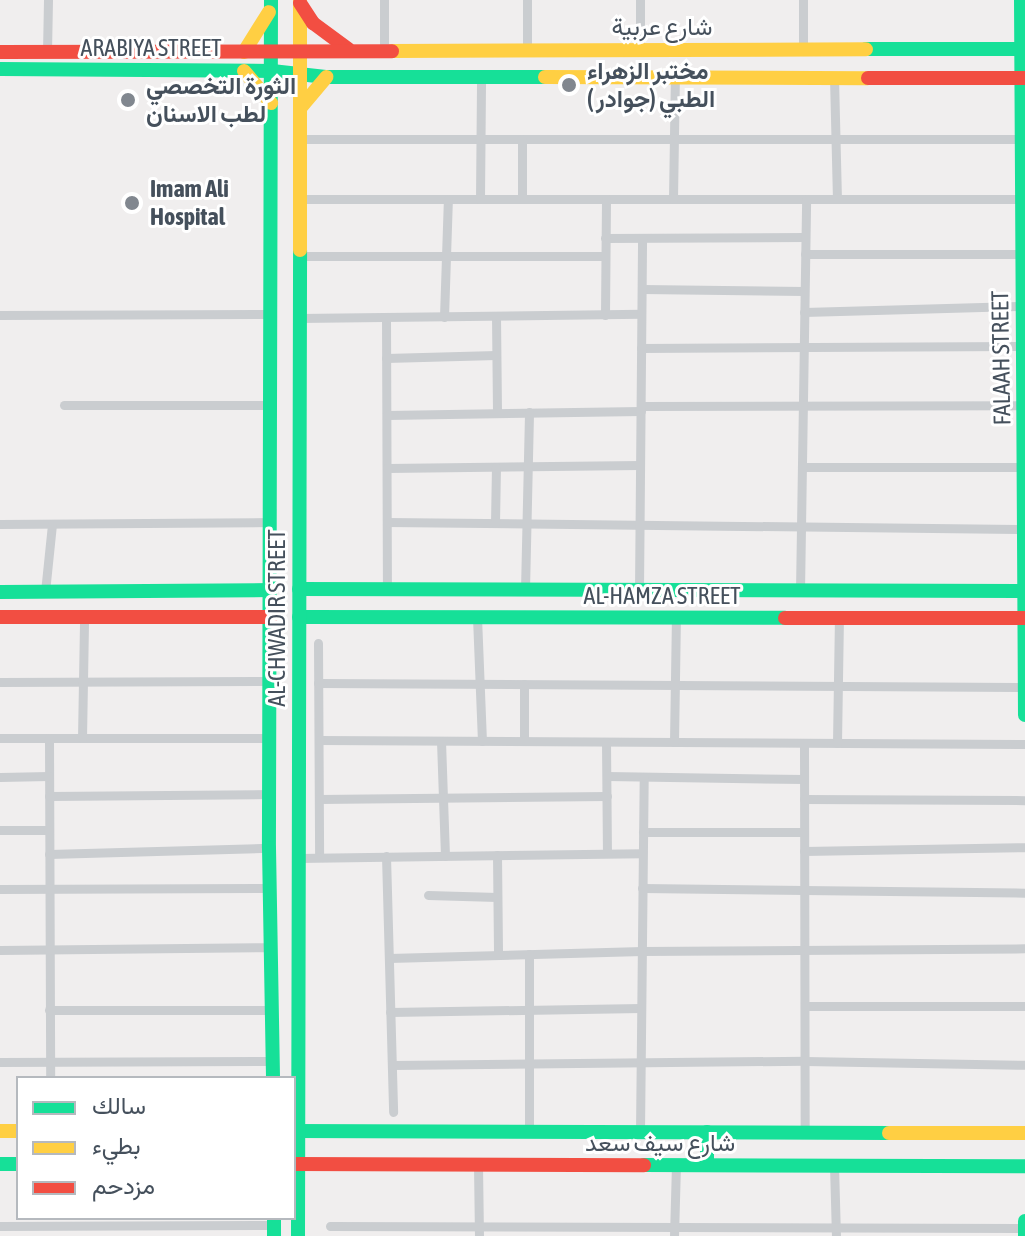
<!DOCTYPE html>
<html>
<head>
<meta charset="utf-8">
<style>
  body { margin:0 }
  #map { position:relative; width:1025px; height:1236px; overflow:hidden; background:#f0eeee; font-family:"Asap Condensed",Vazirmatn,sans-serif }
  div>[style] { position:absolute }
  .street>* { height:9px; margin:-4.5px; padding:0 4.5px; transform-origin:4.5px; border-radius:4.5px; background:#cacdd0 }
  .fast>* { height:14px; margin:-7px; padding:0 7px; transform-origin:7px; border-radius:7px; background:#16e098 }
  .slow>* { height:14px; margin:-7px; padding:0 7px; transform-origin:7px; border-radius:7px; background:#ffcf43 }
  .jam>* { height:14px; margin:-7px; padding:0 7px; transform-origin:7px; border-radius:7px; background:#f24e42 }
  .dots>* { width:22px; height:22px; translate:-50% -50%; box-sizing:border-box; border:4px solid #fff; border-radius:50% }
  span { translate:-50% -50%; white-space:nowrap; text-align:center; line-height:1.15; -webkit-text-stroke:6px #fff; paint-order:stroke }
  .street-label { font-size:24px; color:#45505c }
  .poi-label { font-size:24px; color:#45505c; font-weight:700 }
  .left { translate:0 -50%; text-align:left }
  .legend { position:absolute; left:16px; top:1076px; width:280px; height:144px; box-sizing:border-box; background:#fff; border:2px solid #b5b9be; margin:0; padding:10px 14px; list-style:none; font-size:24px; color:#45505c }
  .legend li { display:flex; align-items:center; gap:16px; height:40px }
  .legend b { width:40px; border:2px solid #b5b9be }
</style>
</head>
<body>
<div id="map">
  <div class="street">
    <div style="left:384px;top:0;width:49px;rotate:90deg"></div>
    <div style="left:527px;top:0;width:49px;rotate:90deg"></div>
    <div style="left:803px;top:0;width:49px;rotate:90deg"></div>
    <div style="left:640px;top:49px;width:49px;rotate:-90deg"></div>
    <div style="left:47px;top:52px;width:52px;rotate:-88.9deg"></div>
    <div style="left:834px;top:77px;width:122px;rotate:88.6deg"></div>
    <div style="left:300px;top:139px;width:723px"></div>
    <div style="left:522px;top:139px;width:60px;rotate:90deg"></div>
    <div style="left:300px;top:199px;width:723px"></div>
    <div style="left:480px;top:199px;width:122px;rotate:-89.5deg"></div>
    <div style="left:673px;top:199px;width:122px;rotate:-89.1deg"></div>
    <div style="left:605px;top:238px;width:200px;rotate:-0.3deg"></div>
    <div style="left:805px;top:254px;width:217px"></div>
    <div style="left:300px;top:256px;width:305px"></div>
    <div style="left:642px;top:289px;width:162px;rotate:0.7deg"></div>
    <div style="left:804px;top:312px;width:218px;rotate:-1.6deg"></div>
    <div style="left:0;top:315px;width:271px;rotate:-0.2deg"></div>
    <div style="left:605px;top:315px;width:116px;rotate:-89.5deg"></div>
    <div style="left:496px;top:316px;width:97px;rotate:89.4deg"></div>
    <div style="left:386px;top:317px;width:273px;rotate:89.8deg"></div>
    <div style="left:444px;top:317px;width:118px;rotate:-88.1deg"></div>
    <div style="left:299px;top:318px;width:342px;rotate:-0.7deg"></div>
    <div style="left:641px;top:348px;width:382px;rotate:-0.3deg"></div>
    <div style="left:386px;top:358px;width:110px;rotate:-1.6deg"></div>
    <div style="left:64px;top:405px;width:207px"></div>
    <div style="left:641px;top:406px;width:383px;rotate:-0.1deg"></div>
    <div style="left:387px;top:415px;width:254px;rotate:-0.9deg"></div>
    <div style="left:802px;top:467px;width:222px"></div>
    <div style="left:387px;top:468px;width:253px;rotate:-0.7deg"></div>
    <div style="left:387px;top:522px;width:637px;rotate:0.63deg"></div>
    <div style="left:495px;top:523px;width:56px;rotate:-89deg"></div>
    <div style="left:0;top:524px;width:271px;rotate:-0.4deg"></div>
    <div style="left:525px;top:590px;width:178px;rotate:-88.7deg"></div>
    <div style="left:639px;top:590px;width:352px;rotate:-89.5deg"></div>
    <div style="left:800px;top:591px;width:392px;rotate:-89.1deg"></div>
    <div style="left:45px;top:592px;width:68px;rotate:-84.1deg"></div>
    <div style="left:477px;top:617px;width:124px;rotate:87.7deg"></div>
    <div style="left:318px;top:643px;width:214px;rotate:89.7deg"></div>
    <div style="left:0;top:682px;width:269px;rotate:-0.2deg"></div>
    <div style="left:318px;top:683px;width:707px;rotate:0.32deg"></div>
    <div style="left:524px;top:684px;width:57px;rotate:90deg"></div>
    <div style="left:0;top:738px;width:269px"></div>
    <div style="left:49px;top:738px;width:340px;rotate:89.8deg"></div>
    <div style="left:82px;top:738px;width:120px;rotate:-89deg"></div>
    <div style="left:319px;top:740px;width:706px;rotate:0.32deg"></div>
    <div style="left:441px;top:741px;width:115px;rotate:88deg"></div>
    <div style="left:606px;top:742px;width:111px;rotate:89.5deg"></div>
    <div style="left:674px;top:742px;width:124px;rotate:-89.1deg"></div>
    <div style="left:804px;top:743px;width:389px;rotate:89.9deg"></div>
    <div style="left:837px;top:743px;width:125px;rotate:-89.1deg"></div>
    <div style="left:607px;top:776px;width:197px;rotate:0.9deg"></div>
    <div style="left:0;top:777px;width:49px;rotate:-1.2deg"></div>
    <div style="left:49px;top:796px;width:221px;rotate:-0.5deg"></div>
    <div style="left:319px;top:799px;width:288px;rotate:-0.6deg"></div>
    <div style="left:804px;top:799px;width:221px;rotate:0.3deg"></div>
    <div style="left:0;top:830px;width:49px"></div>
    <div style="left:643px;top:832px;width:161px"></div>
    <div style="left:804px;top:851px;width:221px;rotate:-1deg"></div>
    <div style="left:49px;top:854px;width:220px;rotate:-1.6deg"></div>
    <div style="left:497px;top:855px;width:99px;rotate:89.4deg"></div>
    <div style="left:386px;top:856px;width:256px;rotate:88.4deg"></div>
    <div style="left:298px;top:858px;width:344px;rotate:-0.8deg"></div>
    <div style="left:642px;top:888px;width:383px;rotate:0.7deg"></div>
    <div style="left:0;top:889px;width:271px;rotate:-0.2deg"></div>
    <div style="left:428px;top:895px;width:69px;rotate:1.7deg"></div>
    <div style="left:0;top:950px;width:272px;rotate:-0.6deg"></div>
    <div style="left:389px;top:958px;width:253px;rotate:-1.6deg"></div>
    <div style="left:642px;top:951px;width:383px;rotate:-0.4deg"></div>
    <div style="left:805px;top:1006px;width:220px"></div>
    <div style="left:49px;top:1010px;width:224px"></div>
    <div style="left:390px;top:1012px;width:251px;rotate:-0.9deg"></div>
    <div style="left:0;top:1062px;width:273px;rotate:-0.2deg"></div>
    <div style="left:392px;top:1065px;width:413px;rotate:-0.6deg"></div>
    <div style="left:805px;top:1061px;width:220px;rotate:1deg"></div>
    <div style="left:529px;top:1132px;width:178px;rotate:-90deg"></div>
    <div style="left:640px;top:1132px;width:355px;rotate:-89.4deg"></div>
    <div style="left:478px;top:1165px;width:71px;rotate:89.2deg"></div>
    <div style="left:834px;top:1165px;width:71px;rotate:88.4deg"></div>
    <div style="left:0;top:1226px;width:274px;rotate:-0.2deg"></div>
    <div style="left:330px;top:1226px;width:695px;rotate:0.16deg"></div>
    <div style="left:674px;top:1236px;width:71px;rotate:-88.4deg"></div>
  </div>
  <div class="fast">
    <div style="left:271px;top:0;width:848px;rotate:90.14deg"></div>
    <div style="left:269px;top:848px;width:230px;rotate:89deg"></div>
    <div style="left:1021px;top:0;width:715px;rotate:89.68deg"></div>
    <div style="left:866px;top:49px;width:159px"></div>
    <div style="left:0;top:69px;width:272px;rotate:0.4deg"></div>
    <div style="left:272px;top:71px;width:54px;rotate:6.3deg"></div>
    <div style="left:326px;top:77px;width:219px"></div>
    <div style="left:299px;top:589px;width:725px;rotate:0.16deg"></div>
    <div style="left:0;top:592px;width:270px;rotate:-0.4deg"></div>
    <div style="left:299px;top:617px;width:486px;rotate:0.1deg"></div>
    <div style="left:294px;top:1131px;width:595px;rotate:0.19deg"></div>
    <div style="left:707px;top:1132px;width:33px;rotate:90deg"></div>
    <div style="left:0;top:1164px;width:18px"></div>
    <div style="left:644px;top:1165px;width:381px;rotate:0.2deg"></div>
    <div style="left:274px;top:1218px;width:18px;rotate:90deg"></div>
    <div style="left:1025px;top:1221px;width:15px;rotate:90deg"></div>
    <div style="left:298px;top:1236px;width:986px;rotate:-89.88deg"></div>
  </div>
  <div class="slow">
    <div style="left:392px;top:51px;width:474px;rotate:-0.2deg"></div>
    <div style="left:244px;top:52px;width:47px;rotate:-58deg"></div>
    <div style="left:244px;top:71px;width:42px;rotate:49.8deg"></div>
    <div style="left:545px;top:77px;width:323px;rotate:0.2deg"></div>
    <div style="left:302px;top:106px;width:38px;rotate:-50deg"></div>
    <div style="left:300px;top:250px;width:250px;rotate:-90deg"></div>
    <div style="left:0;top:1131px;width:18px"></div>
    <div style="left:889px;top:1133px;width:136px"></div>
  </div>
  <div class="jam">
    <div style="left:300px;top:3px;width:24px;rotate:57deg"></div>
    <div style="left:313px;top:23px;width:44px;rotate:36.6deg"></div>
    <div style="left:0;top:52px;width:392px;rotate:-0.1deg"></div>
    <div style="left:868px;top:78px;width:157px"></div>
    <div style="left:0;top:617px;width:271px"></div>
    <div style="left:785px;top:618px;width:240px"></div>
    <div style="left:294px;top:1164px;width:350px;rotate:0.2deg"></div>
  </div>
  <div class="dots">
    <div style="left:569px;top:85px;background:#81878f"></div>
    <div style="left:128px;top:100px;background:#81878f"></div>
    <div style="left:132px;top:203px;background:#81878f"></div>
  </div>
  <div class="street-label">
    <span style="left:662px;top:27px">شارع عربية</span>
    <span style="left:151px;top:48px">ARABIYA STREET</span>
    <span style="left:1001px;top:358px;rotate:-91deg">FALAAH STREET</span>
    <span style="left:662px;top:596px">AL-HAMZA STREET</span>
    <span style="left:277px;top:618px;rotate:-90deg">AL-CHWADIR STREET</span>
    <span style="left:660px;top:1143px">شارع سيف سعد</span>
  </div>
  <div class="poi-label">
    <span class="left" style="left:587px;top:85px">مختبر الزهراء<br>الطبي (جوادر )</span>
    <span class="left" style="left:146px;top:100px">الثورة التخصصي<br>لطب الاسنان</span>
    <span class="left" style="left:150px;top:203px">Imam Ali<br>Hospital</span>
  </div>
  <ul class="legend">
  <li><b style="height:10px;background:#16e098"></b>سالك</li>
  <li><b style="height:10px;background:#ffcf43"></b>بطيء</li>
  <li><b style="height:10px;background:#f24e42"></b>مزدحم</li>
  </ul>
</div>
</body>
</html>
